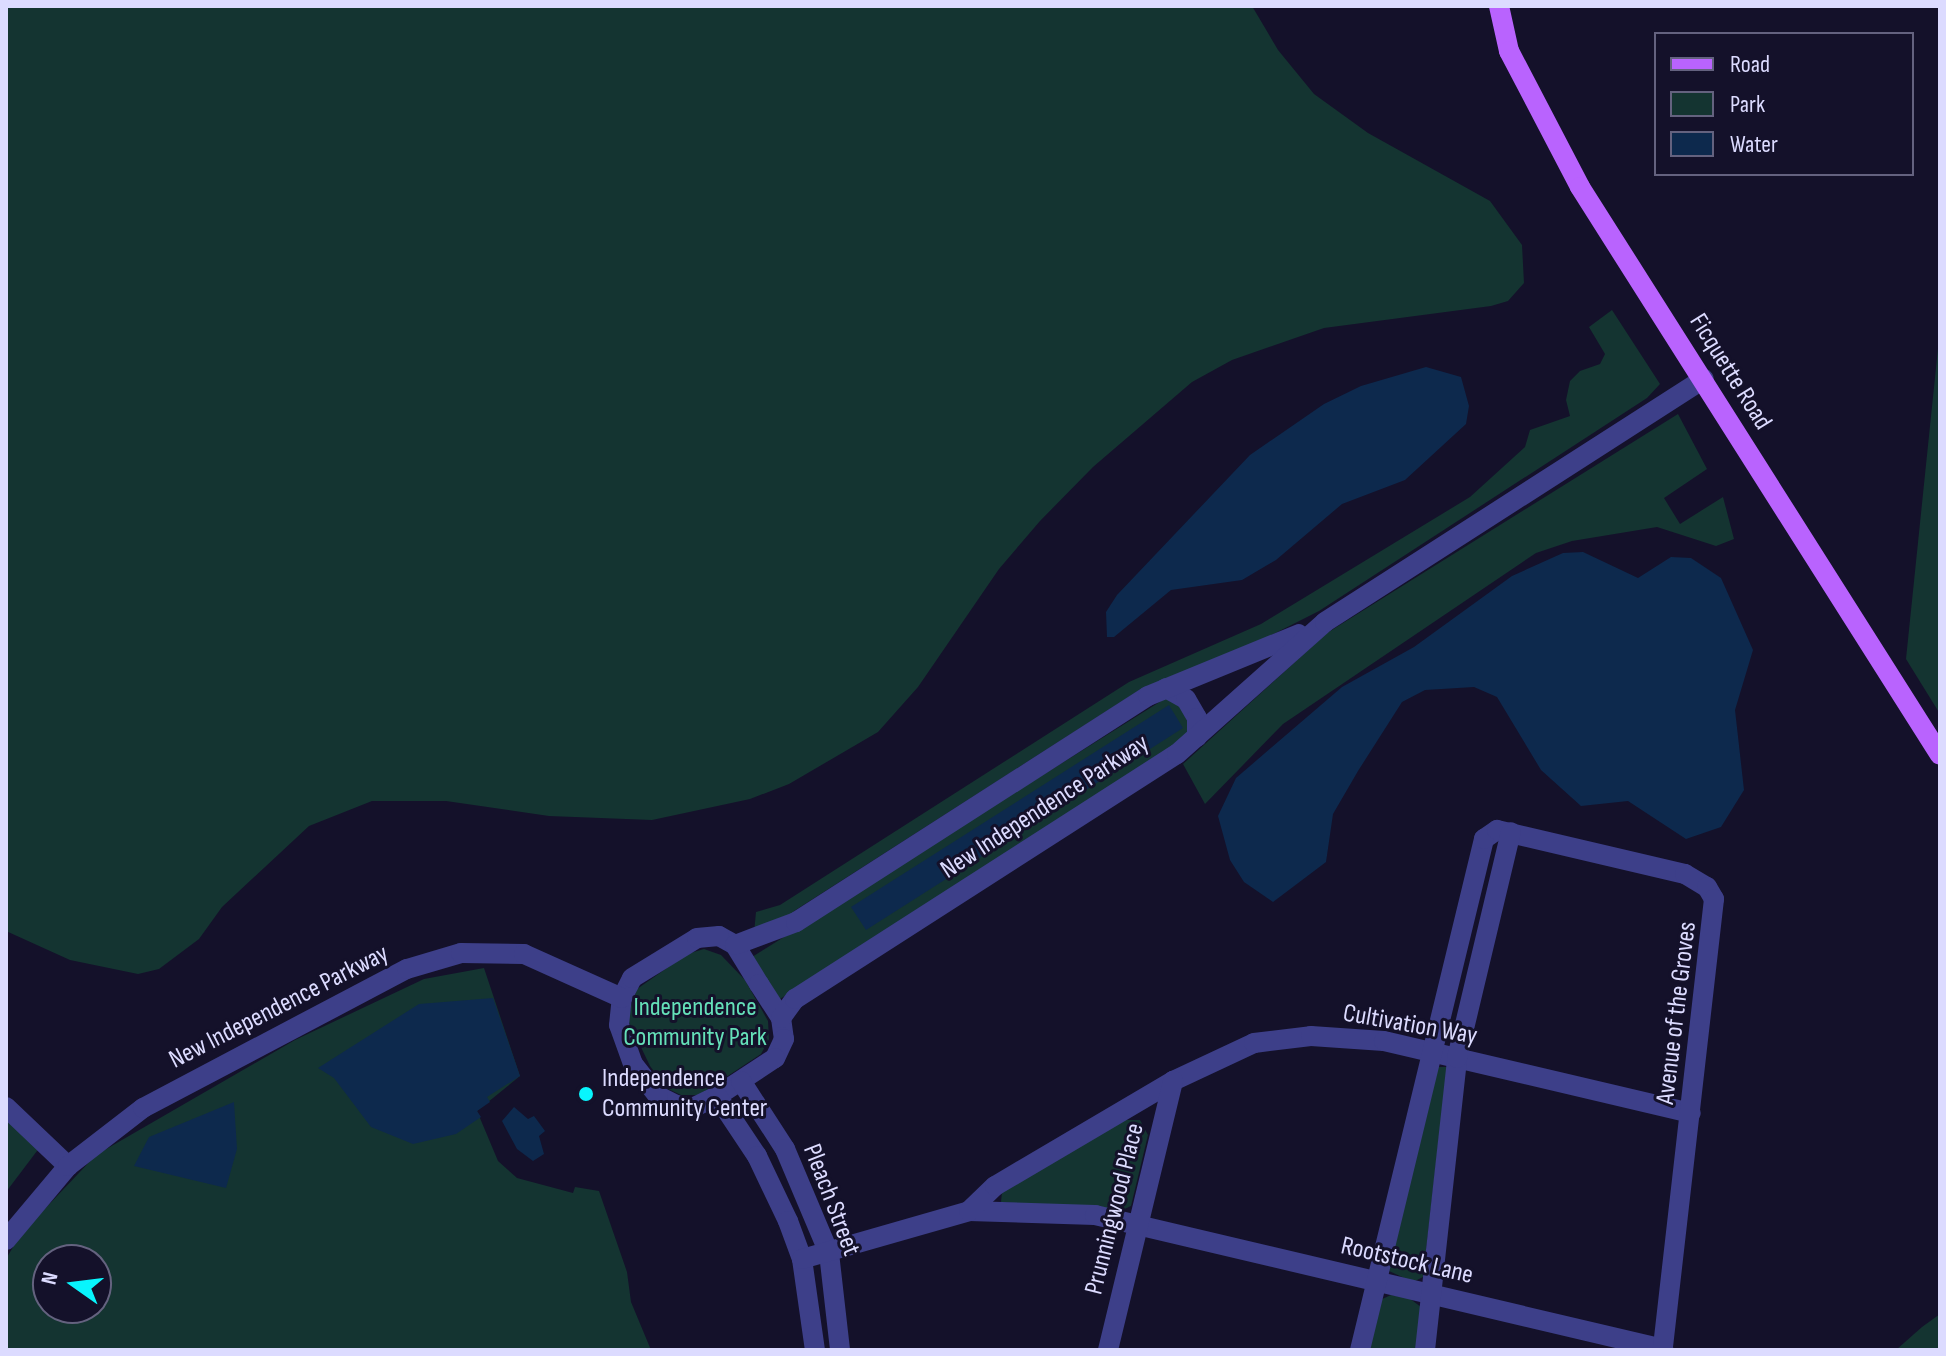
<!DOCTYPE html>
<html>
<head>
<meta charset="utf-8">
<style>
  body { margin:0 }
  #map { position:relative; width:1946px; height:1356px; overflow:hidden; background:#14112a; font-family:"Sofia Sans Condensed",sans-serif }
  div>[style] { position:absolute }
  .green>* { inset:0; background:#143431 }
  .water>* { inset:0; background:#0d294d }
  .minor>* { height:20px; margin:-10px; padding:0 10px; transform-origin:10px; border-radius:10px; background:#3d3f89 }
  .major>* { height:20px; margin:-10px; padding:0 10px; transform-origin:10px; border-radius:10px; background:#b963fe }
  .dots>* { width:22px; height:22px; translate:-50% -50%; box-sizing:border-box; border:4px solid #14112a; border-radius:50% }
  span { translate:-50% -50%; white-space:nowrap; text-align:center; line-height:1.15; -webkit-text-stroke:6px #14112a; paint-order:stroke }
  .street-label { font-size:26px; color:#dcdbff }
  .park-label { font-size:26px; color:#65e0b9 }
  .poi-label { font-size:26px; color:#dcdbff }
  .left { translate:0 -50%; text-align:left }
  .frame { position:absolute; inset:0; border:8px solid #dcdbff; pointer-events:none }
  .legend { position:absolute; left:1654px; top:32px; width:260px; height:144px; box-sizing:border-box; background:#14112a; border:2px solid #64627f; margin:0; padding:10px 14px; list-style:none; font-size:24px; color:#dcdbff }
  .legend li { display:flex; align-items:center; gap:16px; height:40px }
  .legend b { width:40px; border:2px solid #64627f }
  .north { position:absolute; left:32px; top:1244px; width:80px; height:80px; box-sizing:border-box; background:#14112a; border:2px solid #64627f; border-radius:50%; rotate:284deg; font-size:22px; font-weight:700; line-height:32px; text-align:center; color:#dcdbff }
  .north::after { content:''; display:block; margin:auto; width:28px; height:36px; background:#08f5fd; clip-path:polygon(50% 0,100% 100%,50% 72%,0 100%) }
</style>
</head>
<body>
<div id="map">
  <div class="green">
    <div style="clip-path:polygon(6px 6px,1252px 6px,1278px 50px,1314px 94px,1368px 133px,1490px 201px,1522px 245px,1524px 283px,1508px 301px,1491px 306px,1324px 328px,1232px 360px,1192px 382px,1093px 467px,1040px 521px,999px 569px,918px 687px,878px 732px,789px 784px,750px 799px,652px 820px,549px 816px,446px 801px,372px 801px,309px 826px,222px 907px,199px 939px,159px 969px,138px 974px,70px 960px,6px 931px)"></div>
    <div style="clip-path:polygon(1612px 310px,1660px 384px,1647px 398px,1319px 611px,1226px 658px,1141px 689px,794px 911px,786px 923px,754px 933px,756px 912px,780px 905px,1129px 682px,1261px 624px,1470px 497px,1525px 447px,1530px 430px,1570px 416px,1566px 400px,1570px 381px,1580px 371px,1600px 364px,1605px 354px,1589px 327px)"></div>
    <div style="clip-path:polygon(1940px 329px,1940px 714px,1906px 659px)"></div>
    <div style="clip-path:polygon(1678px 414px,1707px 469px,1664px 498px,1680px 524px,1723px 497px,1734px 539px,1716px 546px,1657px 527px,1572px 541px,1536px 553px,1283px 724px,1205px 804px,1183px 764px,1327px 633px)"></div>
    <div style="clip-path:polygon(1166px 698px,1181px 705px,1192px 734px,780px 999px,752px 957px)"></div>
    <div style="clip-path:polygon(704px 949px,721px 955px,745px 980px,768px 1021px,769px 1039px,761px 1054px,699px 1095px,681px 1095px,666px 1088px,650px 1066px,627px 1018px,637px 989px,687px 954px)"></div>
    <div style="clip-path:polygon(evenodd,484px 968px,520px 1076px,477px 1111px,498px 1161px,517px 1178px,573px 1193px,575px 1187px,599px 1191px,627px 1272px,631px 1302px,651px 1350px,6px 1350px,6px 1259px,20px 1235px,96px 1155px,295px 1040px,424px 979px,484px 968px,48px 1260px,96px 1260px,96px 1308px,48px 1308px,48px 1260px)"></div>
    <div style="clip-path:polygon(1437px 1067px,1447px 1067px,1423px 1277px,1413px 1282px,1389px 1271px)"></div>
    <div style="clip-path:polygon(6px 1117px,40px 1147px,6px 1192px)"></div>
    <div style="clip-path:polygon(1125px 1120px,1140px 1120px,1148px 1135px,1131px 1206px,1118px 1212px,1001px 1202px,1002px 1192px)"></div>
    <div style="clip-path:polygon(1391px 1295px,1409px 1298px,1421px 1307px,1419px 1350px,1366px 1350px,1380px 1300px)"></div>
    <div style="clip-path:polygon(1940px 1314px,1940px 1350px,1896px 1350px,1922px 1327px)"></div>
  </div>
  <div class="water">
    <div style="clip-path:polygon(1426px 367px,1461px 377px,1469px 406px,1466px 424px,1405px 480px,1342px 504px,1276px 560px,1242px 580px,1171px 590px,1114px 637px,1107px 637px,1106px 612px,1117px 595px,1250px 455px,1324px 404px,1361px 386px)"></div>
    <div style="clip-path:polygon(1583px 552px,1638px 578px,1671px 557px,1691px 558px,1721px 578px,1753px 650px,1735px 710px,1744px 790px,1721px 827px,1686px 839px,1628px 801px,1581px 806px,1541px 770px,1497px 697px,1474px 687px,1425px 690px,1402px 702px,1358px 771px,1333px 814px,1326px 862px,1273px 902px,1244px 882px,1230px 860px,1218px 816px,1236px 778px,1342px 687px,1414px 647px,1512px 576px,1563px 553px)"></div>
    <div style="clip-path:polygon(1169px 705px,1183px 728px,866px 930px,851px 907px)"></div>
    <div style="clip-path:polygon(493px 998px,520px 1076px,487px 1097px,490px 1102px,477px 1111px,481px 1117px,456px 1134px,413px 1144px,371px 1127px,334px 1078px,318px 1068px,419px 1004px)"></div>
    <div style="clip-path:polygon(234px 1102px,237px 1149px,226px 1188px,134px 1166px,149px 1137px)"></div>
    <div style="clip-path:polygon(514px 1107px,528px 1119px,534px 1116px,545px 1131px,539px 1136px,544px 1154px,533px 1161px,517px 1149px,502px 1121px)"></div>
  </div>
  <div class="minor">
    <div style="left:1166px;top:688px;width:23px;rotate:29deg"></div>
    <div style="left:1186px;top:699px;width:22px;rotate:60deg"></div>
    <div style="left:1197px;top:718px;width:19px;rotate:90deg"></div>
    <div style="left:719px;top:936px;width:18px;rotate:29deg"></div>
    <div style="left:735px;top:945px;width:46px;rotate:58.4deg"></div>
    <div style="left:759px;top:984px;width:40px;rotate:57.1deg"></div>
    <div style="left:781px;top:1018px;width:21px;rotate:82deg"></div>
    <div style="left:784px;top:1039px;width:21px;rotate:115deg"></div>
    <div style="left:775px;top:1058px;width:69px;rotate:146.8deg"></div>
    <div style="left:717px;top:1096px;width:28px;rotate:154deg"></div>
    <div style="left:692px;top:1108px;width:16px;rotate:-169deg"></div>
    <div style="left:676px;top:1105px;width:20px;rotate:-153deg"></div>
    <div style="left:658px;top:1096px;width:41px;rotate:-128deg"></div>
    <div style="left:633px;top:1064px;width:41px;rotate:-109.7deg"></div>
    <div style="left:619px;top:1025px;width:27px;rotate:-84deg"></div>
    <div style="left:622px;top:998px;width:22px;rotate:-63deg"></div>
    <div style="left:632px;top:978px;width:76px;rotate:-31.6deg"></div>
    <div style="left:697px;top:938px;width:22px;rotate:-5deg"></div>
    <div style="left:735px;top:945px;width:65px;rotate:-20.7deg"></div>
    <div style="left:796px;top:922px;width:418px;rotate:-32.7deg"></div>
    <div style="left:1148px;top:696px;width:163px;rotate:-22.3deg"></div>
    <div style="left:781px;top:1018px;width:24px;rotate:-54deg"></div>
    <div style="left:795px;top:999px;width:454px;rotate:-32.7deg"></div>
    <div style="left:1177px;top:754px;width:198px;rotate:-41.7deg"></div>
    <div style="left:1325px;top:622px;width:450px;rotate:-32.7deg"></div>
    <div style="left:741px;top:1081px;width:81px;rotate:57.1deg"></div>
    <div style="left:785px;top:1149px;width:113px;rotate:67.1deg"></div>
    <div style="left:829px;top:1253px;width:98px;rotate:83.5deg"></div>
    <div style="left:717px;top:1096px;width:72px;rotate:56.3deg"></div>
    <div style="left:757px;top:1156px;width:72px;rotate:64.5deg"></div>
    <div style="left:788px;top:1221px;width:40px;rotate:69.8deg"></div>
    <div style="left:802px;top:1259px;width:92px;rotate:81.9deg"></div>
    <div style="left:6px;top:1107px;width:86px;rotate:43.6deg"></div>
    <div style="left:969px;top:1211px;width:126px;rotate:1.8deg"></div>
    <div style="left:1095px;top:1215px;width:584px;rotate:13.27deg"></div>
    <div style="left:6px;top:1240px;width:97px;rotate:-50deg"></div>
    <div style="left:68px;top:1166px;width:95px;rotate:-37.7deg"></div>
    <div style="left:143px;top:1108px;width:298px;rotate:-27.8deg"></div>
    <div style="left:407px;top:969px;width:56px;rotate:-16.5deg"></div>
    <div style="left:461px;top:953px;width:63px;rotate:0.9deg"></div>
    <div style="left:524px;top:954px;width:107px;rotate:24.2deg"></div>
    <div style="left:802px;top:1259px;width:174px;rotate:-16deg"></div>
    <div style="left:969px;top:1211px;width:36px;rotate:-44deg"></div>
    <div style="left:995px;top:1186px;width:207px;rotate:-30.5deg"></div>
    <div style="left:1173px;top:1081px;width:89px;rotate:-25.1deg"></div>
    <div style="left:1254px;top:1043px;width:57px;rotate:-7deg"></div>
    <div style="left:1311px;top:1036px;width:73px;rotate:3.9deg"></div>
    <div style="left:1384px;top:1041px;width:315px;rotate:13.2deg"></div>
    <div style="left:1108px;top:1350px;width:277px;rotate:-76.4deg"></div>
    <div style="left:1360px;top:1350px;width:526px;rotate:-76.36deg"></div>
    <div style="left:1484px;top:839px;width:16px;rotate:-35deg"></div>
    <div style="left:1497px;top:830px;width:193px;rotate:13.2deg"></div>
    <div style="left:1685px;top:874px;width:26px;rotate:31deg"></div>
    <div style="left:1707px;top:887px;width:14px;rotate:60deg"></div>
    <div style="left:1714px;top:899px;width:454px;rotate:96.5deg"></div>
    <div style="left:1425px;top:1350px;width:294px;rotate:-83.7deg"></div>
    <div style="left:1457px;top:1058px;width:232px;rotate:-76.6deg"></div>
  </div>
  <div class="major">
    <div style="left:1499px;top:6px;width:46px;rotate:77.5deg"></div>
    <div style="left:1509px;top:51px;width:153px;rotate:62.4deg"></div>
    <div style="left:1580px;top:187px;width:672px;rotate:57.63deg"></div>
  </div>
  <div class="dots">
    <div style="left:586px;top:1094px;background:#08f5fd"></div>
  </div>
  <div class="street-label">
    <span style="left:1730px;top:372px;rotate:58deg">Ficquette Road</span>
    <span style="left:1045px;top:807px;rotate:-33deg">New Independence Parkway</span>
    <span style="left:279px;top:1007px;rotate:-27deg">New Independence Parkway</span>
    <span style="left:1677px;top:1013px;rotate:-83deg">Avenue of the Groves</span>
    <span style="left:1410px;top:1025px;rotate:10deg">Cultivation Way</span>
    <span style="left:831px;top:1200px;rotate:69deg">Pleach Street</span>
    <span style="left:1115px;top:1209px;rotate:-76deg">Prunningwood Place</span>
    <span style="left:1407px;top:1261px;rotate:13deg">Rootstock Lane</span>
  </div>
  <div class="park-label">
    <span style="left:695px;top:1023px">Independence<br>Community Park</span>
  </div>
  <div class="poi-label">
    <span class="left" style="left:602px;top:1094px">Independence<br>Community Center</span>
  </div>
  <div class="frame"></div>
  <ul class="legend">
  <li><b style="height:10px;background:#b963fe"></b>Road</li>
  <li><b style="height:22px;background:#143431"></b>Park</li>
  <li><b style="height:22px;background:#0d294d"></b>Water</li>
  </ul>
  <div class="north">N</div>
</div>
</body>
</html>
